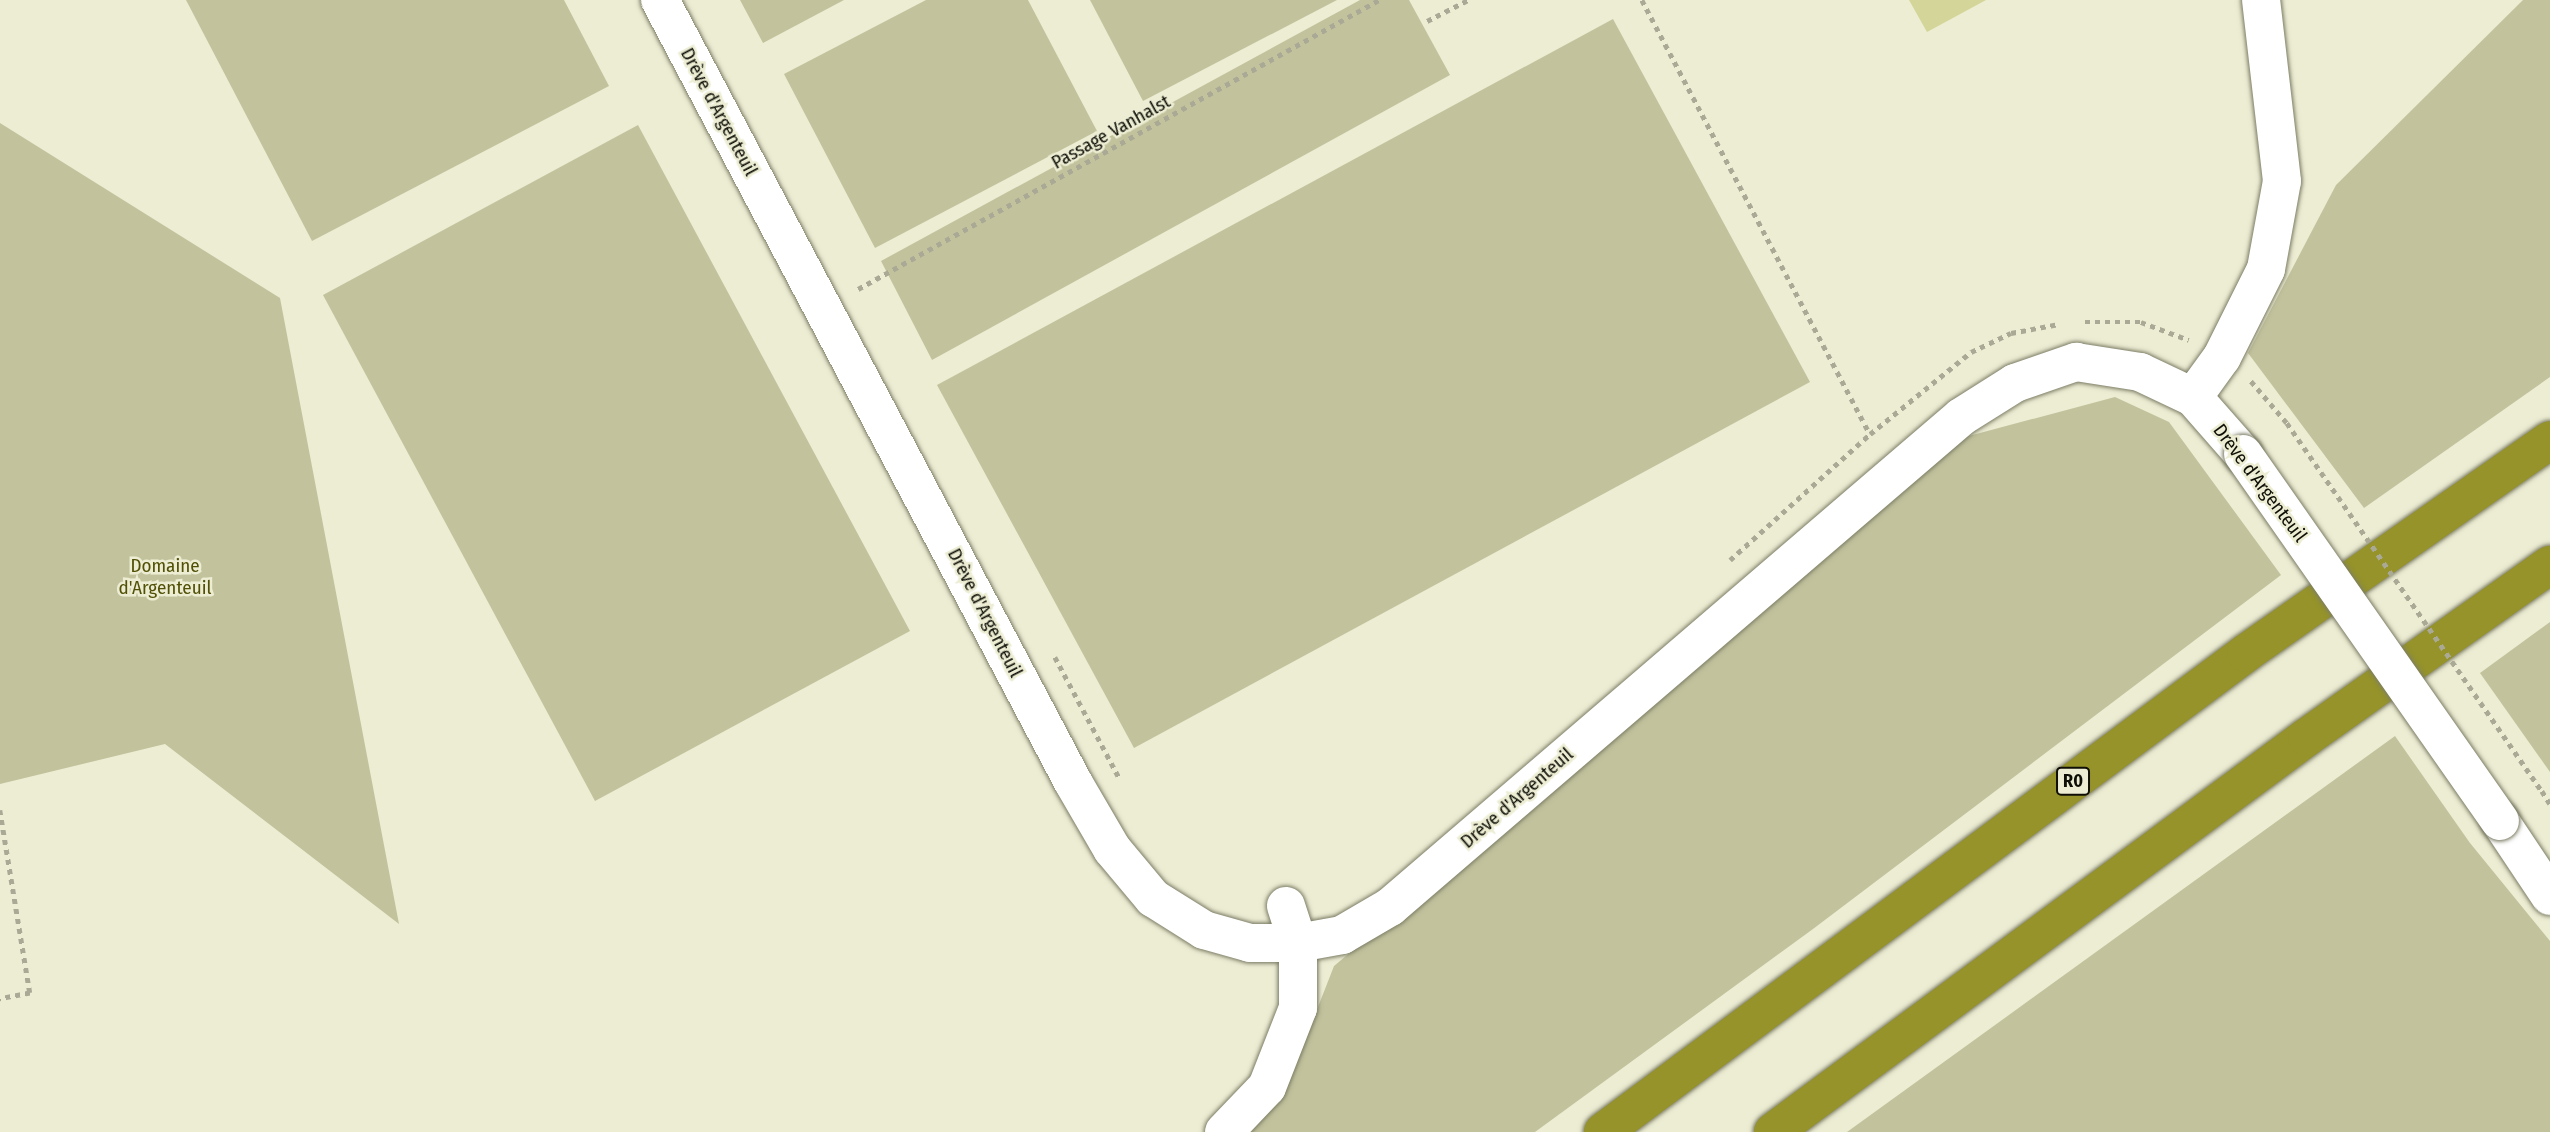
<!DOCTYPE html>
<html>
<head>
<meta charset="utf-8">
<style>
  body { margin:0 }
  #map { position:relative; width:2550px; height:1132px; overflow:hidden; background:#ecedd3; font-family:"Fira Sans Condensed",sans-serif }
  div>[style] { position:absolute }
  .green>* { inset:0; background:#c2c39d }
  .building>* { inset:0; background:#d4d598 }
  .path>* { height:4.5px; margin-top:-2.25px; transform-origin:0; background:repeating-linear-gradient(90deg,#a9a995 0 5px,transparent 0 10px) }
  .roads { filter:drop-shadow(0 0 2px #7d7d66) drop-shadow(0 0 2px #7d7d66) }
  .minor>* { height:38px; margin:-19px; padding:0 19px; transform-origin:19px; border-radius:19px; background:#fff }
  .highway>* { height:38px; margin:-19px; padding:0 19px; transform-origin:19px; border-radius:19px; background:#95932a }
  .path-bridge>* { height:4.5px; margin-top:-2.25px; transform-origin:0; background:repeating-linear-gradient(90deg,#a9a995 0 5px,transparent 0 10px) }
  .bridges { filter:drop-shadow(0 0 2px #7d7d66) drop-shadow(0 0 2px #7d7d66) }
  .minor-bridge>* { height:38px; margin:-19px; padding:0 19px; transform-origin:19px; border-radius:19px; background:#fff }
  span { translate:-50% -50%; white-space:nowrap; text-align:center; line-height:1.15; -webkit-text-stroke:5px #ecedd3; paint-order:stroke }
  .shield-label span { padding:2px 5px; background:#ecedd3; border:2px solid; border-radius:5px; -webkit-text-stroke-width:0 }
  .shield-label { font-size:18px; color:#0f0f07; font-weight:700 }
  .street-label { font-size:19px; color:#0f0f07 }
  .park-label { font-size:19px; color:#515006 }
</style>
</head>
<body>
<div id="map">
  <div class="green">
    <div style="clip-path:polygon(186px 0,564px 0,609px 86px,312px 241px)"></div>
    <div style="clip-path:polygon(740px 0,844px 0,763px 43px)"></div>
    <div style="clip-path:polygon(926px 0,1028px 0,1097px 131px,875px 248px,784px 74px)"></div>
    <div style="clip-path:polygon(1090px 0,1337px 0,1143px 101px)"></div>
    <div style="clip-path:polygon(1360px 0,1409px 0,1450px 75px,932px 360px,881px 261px)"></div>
    <div style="clip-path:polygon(2523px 0,2550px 0,2550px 377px,2364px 508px,2248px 353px,2336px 185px)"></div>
    <div style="clip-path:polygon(1613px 19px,1810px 382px,1134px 748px,937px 385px)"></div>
    <div style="clip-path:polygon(0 123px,280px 298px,399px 924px,165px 744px,0 784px)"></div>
    <div style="clip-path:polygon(638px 125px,910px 631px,595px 801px,323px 295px)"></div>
    <div style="clip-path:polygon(2115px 397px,2169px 422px,2281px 575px,1813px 929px,1535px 1132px,1251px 1132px,1293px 1071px,1334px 966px,1965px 437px)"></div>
    <div style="clip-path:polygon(2550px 622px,2550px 772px,2480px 673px)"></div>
    <div style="clip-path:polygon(2395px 736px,2470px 843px,2550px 941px,2550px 1132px,1847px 1132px)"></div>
  </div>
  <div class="building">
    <div style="clip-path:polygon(1909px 0,1986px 0,1927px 32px)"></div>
  </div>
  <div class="path">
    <div style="left:1642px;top:0;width:490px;rotate:62.3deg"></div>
    <div style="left:1427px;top:21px;width:46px;rotate:-27.1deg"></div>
    <div style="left:858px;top:289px;width:596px;rotate:-29.02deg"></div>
    <div style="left:2085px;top:322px;width:56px"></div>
    <div style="left:2141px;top:322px;width:51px;rotate:20.6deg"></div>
    <div style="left:2251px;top:381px;width:55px;rotate:49.4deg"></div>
    <div style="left:1730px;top:560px;width:188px;rotate:-42deg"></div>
    <div style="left:1870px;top:434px;width:130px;rotate:-39.1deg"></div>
    <div style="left:1971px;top:352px;width:44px;rotate:-25.4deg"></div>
    <div style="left:2011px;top:333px;width:49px;rotate:-10.6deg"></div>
    <div style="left:1055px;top:657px;width:138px;rotate:62deg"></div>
    <div style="left:2542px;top:791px;width:15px;rotate:58deg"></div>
    <div style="left:0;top:810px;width:185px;rotate:80.7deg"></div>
    <div style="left:30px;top:993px;width:31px;rotate:169deg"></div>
  </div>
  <div class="roads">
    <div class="minor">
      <div style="left:660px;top:0;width:884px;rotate:62.16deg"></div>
      <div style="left:1073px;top:782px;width:78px;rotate:59.8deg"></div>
      <div style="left:1112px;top:849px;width:64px;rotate:50.1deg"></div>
      <div style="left:1153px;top:898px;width:60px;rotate:32.1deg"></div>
      <div style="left:1204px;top:930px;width:48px;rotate:15.8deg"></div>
      <div style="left:1250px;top:943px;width:48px"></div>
      <div style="left:1298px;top:943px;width:45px;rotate:-10.3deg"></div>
      <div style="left:1342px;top:935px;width:56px;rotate:-30.3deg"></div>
      <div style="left:1390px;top:907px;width:752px;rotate:-40.63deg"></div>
      <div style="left:1961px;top:417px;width:64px;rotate:-32.2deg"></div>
      <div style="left:2015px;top:383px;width:65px;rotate:-19deg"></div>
      <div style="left:2076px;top:362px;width:65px;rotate:8.9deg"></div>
      <div style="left:2140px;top:372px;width:59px;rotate:25.3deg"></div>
      <div style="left:2193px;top:397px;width:76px;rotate:48.7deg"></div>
      <div style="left:2193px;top:397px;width:49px;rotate:-54.1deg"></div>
      <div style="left:2222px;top:357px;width:98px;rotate:-63.4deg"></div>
      <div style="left:2266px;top:269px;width:89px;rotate:-79.7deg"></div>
      <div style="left:2282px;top:181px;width:182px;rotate:-96.6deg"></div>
      <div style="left:2500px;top:821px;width:90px;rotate:56.3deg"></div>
      <div style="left:1224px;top:1132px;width:62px;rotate:-46.3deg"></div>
      <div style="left:1267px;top:1087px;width:85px;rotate:-68.6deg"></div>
      <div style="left:1298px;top:1008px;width:65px;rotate:-90deg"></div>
      <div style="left:1298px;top:943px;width:39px;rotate:-108deg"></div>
    </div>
    <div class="highway">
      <div style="left:1603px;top:1132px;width:802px;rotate:-36.68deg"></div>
      <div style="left:2246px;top:653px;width:371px;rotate:-35deg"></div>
      <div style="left:1773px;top:1132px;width:664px;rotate:-36.49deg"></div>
      <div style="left:2307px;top:737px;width:298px;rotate:-35.3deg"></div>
    </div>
  </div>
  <div class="path-bridge">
    <div style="left:2287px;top:423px;width:448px;rotate:55.3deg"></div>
  </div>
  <div class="bridges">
    <div class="minor-bridge">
      <div style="left:2243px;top:454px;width:448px;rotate:55deg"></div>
    </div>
  </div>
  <div class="shield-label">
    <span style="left:2073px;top:781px">R0</span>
  </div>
  <div class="street-label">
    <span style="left:719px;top:112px;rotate:62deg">Drève d'Argenteuil</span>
    <span style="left:1111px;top:132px;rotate:-29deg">Passage Vanhalst</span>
    <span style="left:2260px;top:483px;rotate:53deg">Drève d'Argenteuil</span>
    <span style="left:985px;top:613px;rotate:63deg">Drève d'Argenteuil</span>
    <span style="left:1517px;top:798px;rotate:-41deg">Drève d'Argenteuil</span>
  </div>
  <div class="park-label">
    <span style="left:165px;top:577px">Domaine<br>d'Argenteuil</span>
  </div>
</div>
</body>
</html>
